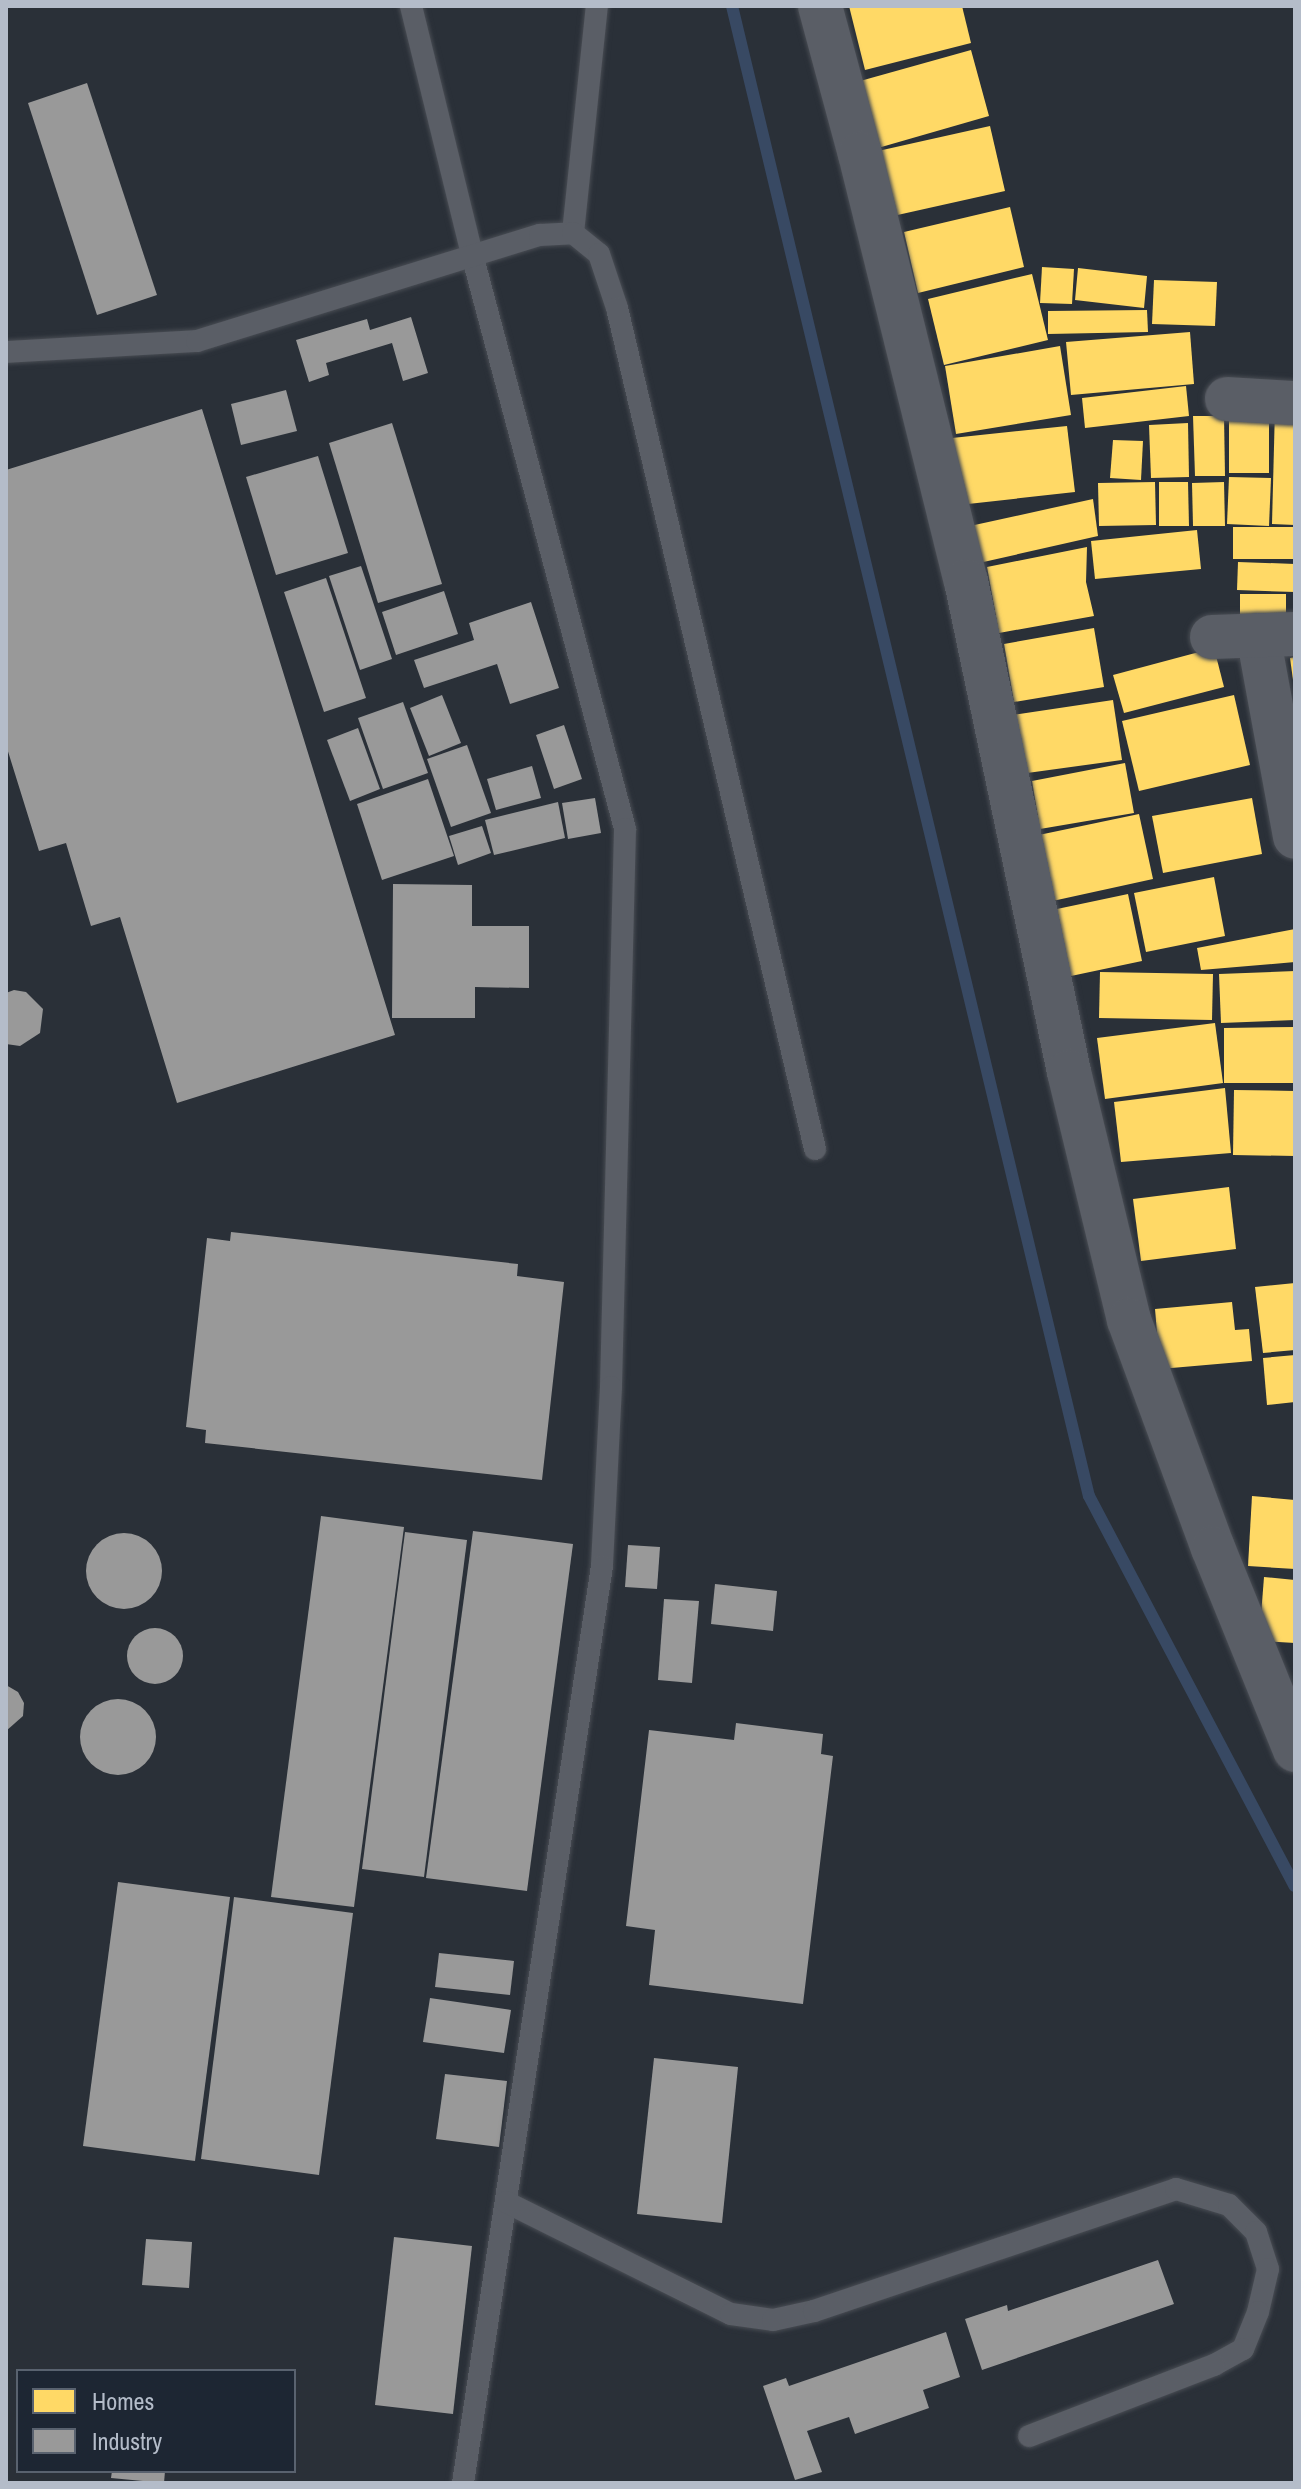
<!DOCTYPE html>
<html>
<head>
<meta charset="utf-8">
<style>
  body { margin:0 }
  #map { position:relative; width:1301px; height:2489px; overflow:hidden; background:#2a3038; font-family:"Archivo Narrow",sans-serif }
  div>[style] { position:absolute }
  .homes>* { inset:0; background:#ffd966 }
  .industry>* { inset:0; background:#999 }
  .round { border-radius:50% }
  .stream>* { height:12px; margin:-6px; padding:0 6px; transform-origin:6px; border-radius:6px; background:#384963 }
  .roads { filter:drop-shadow(0 0 2px #484c53) drop-shadow(0 0 2px #484c53) }
  .lane>* { height:22px; margin:-11px; padding:0 11px; transform-origin:11px; border-radius:11px; background:#5a5e66 }
  .street>* { height:44px; margin:-22px; padding:0 22px; transform-origin:22px; border-radius:22px; background:#5a5e66 }
  span { translate:-50% -50%; white-space:nowrap; text-align:center; line-height:1.15; -webkit-text-stroke:8px #1d2633; paint-order:stroke }
  .frame { position:absolute; inset:0; border:8px solid #b4bcc9; pointer-events:none }
  .legend { position:absolute; left:16px; top:2369px; width:280px; height:104px; box-sizing:border-box; background:#1d2633; border:2px solid #59626f; margin:0; padding:10px 14px; list-style:none; font-size:24px; color:#b4bcc9 }
  .legend li { display:flex; align-items:center; gap:16px; height:40px }
  .legend b { width:40px; border:2px solid #59626f }
</style>
</head>
<body>
<div id="map">
  <div class="homes">
    <div style="clip-path:polygon(849px 6px,962px 6px,971px 43px,865px 70px)"></div>
    <div style="clip-path:polygon(971px 50px,989px 116px,871px 150px,853px 83px)"></div>
    <div style="clip-path:polygon(990px 126px,1005px 191px,893px 216px,878px 151px)"></div>
    <div style="clip-path:polygon(1010px 207px,1024px 267px,918px 293px,904px 232px)"></div>
    <div style="clip-path:polygon(1042px 267px,1074px 269px,1072px 304px,1040px 303px)"></div>
    <div style="clip-path:polygon(1078px 268px,1147px 276px,1144px 308px,1075px 300px)"></div>
    <div style="clip-path:polygon(1032px 274px,1048px 340px,944px 365px,928px 299px)"></div>
    <div style="clip-path:polygon(1154px 280px,1217px 282px,1215px 326px,1152px 324px)"></div>
    <div style="clip-path:polygon(1147px 310px,1148px 332px,1048px 334px,1048px 311px)"></div>
    <div style="clip-path:polygon(1190px 332px,1194px 384px,1071px 395px,1066px 342px)"></div>
    <div style="clip-path:polygon(1060px 346px,1071px 415px,956px 434px,945px 366px)"></div>
    <div style="clip-path:polygon(1186px 386px,1189px 416px,1085px 428px,1082px 398px)"></div>
    <div style="clip-path:polygon(1275px 408px,1295px 408px,1295px 525px,1272px 524px)"></div>
    <div style="clip-path:polygon(1229px 410px,1269px 410px,1269px 473px,1229px 473px)"></div>
    <div style="clip-path:polygon(1193px 416px,1224px 416px,1225px 476px,1195px 476px)"></div>
    <div style="clip-path:polygon(1188px 423px,1189px 477px,1151px 478px,1149px 425px)"></div>
    <div style="clip-path:polygon(1067px 426px,1075px 492px,959px 505px,952px 438px)"></div>
    <div style="clip-path:polygon(1113px 440px,1143px 441px,1141px 480px,1110px 478px)"></div>
    <div style="clip-path:polygon(1229px 477px,1271px 478px,1269px 526px,1227px 524px)"></div>
    <div style="clip-path:polygon(1155px 482px,1156px 525px,1099px 526px,1098px 483px)"></div>
    <div style="clip-path:polygon(1159px 482px,1188px 482px,1189px 526px,1159px 526px)"></div>
    <div style="clip-path:polygon(1224px 482px,1225px 526px,1193px 526px,1192px 483px)"></div>
    <div style="clip-path:polygon(1093px 499px,1098px 536px,979px 563px,970px 526px)"></div>
    <div style="clip-path:polygon(1233px 527px,1295px 527px,1295px 559px,1233px 559px)"></div>
    <div style="clip-path:polygon(1197px 530px,1201px 569px,1095px 579px,1091px 541px)"></div>
    <div style="clip-path:polygon(1087px 547px,1086px 582px,1094px 616px,999px 633px,987px 567px)"></div>
    <div style="clip-path:polygon(1238px 562px,1295px 564px,1295px 592px,1237px 590px)"></div>
    <div style="clip-path:polygon(1240px 594px,1286px 594px,1286px 628px,1240px 628px)"></div>
    <div style="clip-path:polygon(1094px 628px,1104px 687px,1014px 702px,1004px 644px)"></div>
    <div style="clip-path:polygon(1214px 648px,1224px 687px,1124px 713px,1113px 675px)"></div>
    <div style="clip-path:polygon(1295px 657px,1295px 680px,1293px 680px,1290px 658px)"></div>
    <div style="clip-path:polygon(1234px 695px,1250px 765px,1139px 791px,1122px 721px)"></div>
    <div style="clip-path:polygon(1113px 700px,1122px 760px,1020px 774px,1012px 715px)"></div>
    <div style="clip-path:polygon(1125px 763px,1134px 813px,1040px 829px,1032px 781px)"></div>
    <div style="clip-path:polygon(1252px 798px,1262px 854px,1163px 873px,1152px 816px)"></div>
    <div style="clip-path:polygon(1139px 814px,1153px 879px,1048px 902px,1034px 836px)"></div>
    <div style="clip-path:polygon(1214px 877px,1225px 936px,1146px 952px,1134px 893px)"></div>
    <div style="clip-path:polygon(1128px 894px,1142px 961px,1071px 976px,1057px 909px)"></div>
    <div style="clip-path:polygon(1295px 929px,1295px 962px,1201px 970px,1197px 948px)"></div>
    <div style="clip-path:polygon(1295px 971px,1295px 1020px,1221px 1023px,1219px 974px)"></div>
    <div style="clip-path:polygon(1100px 972px,1213px 974px,1212px 1020px,1099px 1018px)"></div>
    <div style="clip-path:polygon(1215px 1023px,1223px 1083px,1105px 1099px,1097px 1038px)"></div>
    <div style="clip-path:polygon(1295px 1027px,1295px 1083px,1224px 1083px,1224px 1028px)"></div>
    <div style="clip-path:polygon(1225px 1088px,1231px 1153px,1121px 1162px,1114px 1102px)"></div>
    <div style="clip-path:polygon(1234px 1090px,1295px 1091px,1295px 1156px,1233px 1155px)"></div>
    <div style="clip-path:polygon(1229px 1187px,1236px 1249px,1141px 1261px,1133px 1199px)"></div>
    <div style="clip-path:polygon(1295px 1283px,1295px 1350px,1263px 1353px,1255px 1287px)"></div>
    <div style="clip-path:polygon(1232px 1302px,1235px 1330px,1249px 1329px,1252px 1361px,1160px 1369px,1155px 1309px)"></div>
    <div style="clip-path:polygon(1295px 1355px,1295px 1402px,1267px 1405px,1263px 1358px)"></div>
    <div style="clip-path:polygon(1252px 1496px,1295px 1500px,1295px 1569px,1248px 1566px)"></div>
    <div style="clip-path:polygon(1264px 1577px,1295px 1580px,1295px 1643px,1259px 1641px)"></div>
  </div>
  <div class="industry">
    <div style="clip-path:polygon(87px 83px,157px 295px,97px 315px,28px 103px)"></div>
    <div style="clip-path:polygon(411px 317px,428px 373px,403px 381px,392px 343px,326px 363px,329px 375px,309px 382px,296px 340px,367px 319px,370px 330px)"></div>
    <div style="clip-path:polygon(286px 390px,297px 431px,241px 445px,231px 404px)"></div>
    <div style="clip-path:polygon(202px 409px,395px 1035px,177px 1103px,120px 917px,91px 926px,66px 843px,39px 851px,6px 745px,6px 470px)"></div>
    <div style="clip-path:polygon(392px 423px,442px 584px,378px 603px,329px 443px)"></div>
    <div style="clip-path:polygon(318px 456px,348px 553px,276px 575px,246px 477px)"></div>
    <div style="clip-path:polygon(361px 566px,392px 659px,360px 670px,329px 576px)"></div>
    <div style="clip-path:polygon(326px 578px,366px 698px,324px 712px,284px 592px)"></div>
    <div style="clip-path:polygon(444px 591px,458px 634px,396px 655px,382px 612px)"></div>
    <div style="clip-path:polygon(531px 602px,559px 688px,510px 704px,497px 664px,424px 688px,414px 660px,474px 640px,469px 623px)"></div>
    <div style="clip-path:polygon(442px 695px,461px 743px,429px 756px,410px 708px)"></div>
    <div style="clip-path:polygon(403px 702px,428px 773px,383px 789px,358px 718px)"></div>
    <div style="clip-path:polygon(564px 725px,582px 779px,554px 789px,536px 735px)"></div>
    <div style="clip-path:polygon(358px 728px,380px 789px,350px 801px,327px 740px)"></div>
    <div style="clip-path:polygon(467px 745px,491px 813px,451px 827px,427px 759px)"></div>
    <div style="clip-path:polygon(532px 766px,541px 798px,496px 810px,487px 779px)"></div>
    <div style="clip-path:polygon(428px 779px,454px 856px,382px 880px,357px 804px)"></div>
    <div style="clip-path:polygon(595px 798px,601px 833px,568px 839px,562px 803px)"></div>
    <div style="clip-path:polygon(558px 802px,565px 838px,494px 855px,485px 820px)"></div>
    <div style="clip-path:polygon(482px 826px,491px 853px,458px 865px,449px 836px)"></div>
    <div style="clip-path:polygon(393px 884px,472px 885px,472px 926px,529px 926px,529px 988px,475px 987px,475px 1018px,392px 1018px)"></div>
    <div style="clip-path:polygon(14px 990px,26px 992px,43px 1009px,40px 1033px,20px 1046px,6px 1044px,6px 993px)"></div>
    <div style="clip-path:polygon(231px 1232px,518px 1264px,517px 1276px,564px 1282px,542px 1480px,205px 1443px,206px 1430px,186px 1427px,207px 1238px,230px 1241px)"></div>
    <div style="clip-path:polygon(321px 1516px,404px 1527px,354px 1907px,271px 1897px)"></div>
    <div style="clip-path:polygon(473px 1531px,573px 1544px,527px 1891px,426px 1878px)"></div>
    <div style="clip-path:polygon(405px 1532px,467px 1540px,424px 1877px,362px 1869px)"></div>
    <div class="round" style="left:86px;top:1533px;width:76px;height:76px"></div>
    <div style="clip-path:polygon(628px 1545px,660px 1547px,657px 1589px,625px 1587px)"></div>
    <div style="clip-path:polygon(715px 1584px,777px 1591px,773px 1631px,711px 1624px)"></div>
    <div style="clip-path:polygon(664px 1599px,699px 1601px,692px 1683px,658px 1680px)"></div>
    <div class="round" style="left:127px;top:1628px;width:56px;height:56px"></div>
    <div style="clip-path:polygon(6px 1685px,18px 1692px,24px 1703px,23px 1716px,6px 1731px)"></div>
    <div class="round" style="left:80px;top:1699px;width:76px;height:76px"></div>
    <div style="clip-path:polygon(736px 1723px,823px 1734px,821px 1754px,833px 1756px,803px 2004px,649px 1985px,655px 1930px,626px 1926px,649px 1730px,734px 1740px)"></div>
    <div style="clip-path:polygon(118px 1882px,230px 1897px,195px 2161px,83px 2146px)"></div>
    <div style="clip-path:polygon(234px 1897px,353px 1913px,319px 2175px,201px 2159px)"></div>
    <div style="clip-path:polygon(439px 1953px,514px 1961px,510px 1995px,435px 1987px)"></div>
    <div style="clip-path:polygon(430px 1998px,511px 2010px,504px 2053px,423px 2042px)"></div>
    <div style="clip-path:polygon(654px 2058px,738px 2067px,722px 2223px,637px 2214px)"></div>
    <div style="clip-path:polygon(445px 2074px,507px 2081px,499px 2147px,436px 2139px)"></div>
    <div style="clip-path:polygon(394px 2237px,472px 2246px,453px 2414px,375px 2405px)"></div>
    <div style="clip-path:polygon(146px 2239px,192px 2242px,189px 2288px,142px 2285px)"></div>
    <div style="clip-path:polygon(1158px 2260px,1174px 2304px,982px 2370px,965px 2319px,1007px 2305px,1008px 2311px)"></div>
    <div style="clip-path:polygon(946px 2332px,960px 2377px,923px 2390px,929px 2408px,855px 2434px,849px 2417px,807px 2431px,822px 2472px,795px 2480px,763px 2386px,786px 2378px,789px 2386px)"></div>
    <div style="clip-path:polygon(112px 2471px,165px 2471px,164px 2483px,111px 2478px)"></div>
  </div>
  <div class="stream">
    <div style="left:732px;top:6px;width:1532px;rotate:76.53deg"></div>
    <div style="left:1089px;top:1496px;width:441px;rotate:62.2deg"></div>
  </div>
  <div class="roads">
    <div class="lane">
      <div style="left:411px;top:6px;width:260px;rotate:76.2deg"></div>
      <div style="left:473px;top:258px;width:591px;rotate:75.09deg"></div>
      <div style="left:625px;top:829px;width:558px;rotate:91.44deg"></div>
      <div style="left:611px;top:1387px;width:179px;rotate:92.9deg"></div>
      <div style="left:602px;top:1566px;width:927px;rotate:98.62deg"></div>
      <div style="left:573px;top:233px;width:228px;rotate:-84deg"></div>
      <div style="left:6px;top:352px;width:191px;rotate:-3.3deg"></div>
      <div style="left:197px;top:341px;width:359px;rotate:-17.2deg"></div>
      <div style="left:540px;top:235px;width:33px;rotate:-3deg"></div>
      <div style="left:573px;top:233px;width:33px;rotate:39deg"></div>
      <div style="left:599px;top:254px;width:57px;rotate:71.6deg"></div>
      <div style="left:617px;top:308px;width:864px;rotate:76.75deg"></div>
      <div style="left:506px;top:2202px;width:251px;rotate:26.5deg"></div>
      <div style="left:731px;top:2314px;width:42px;rotate:8.1deg"></div>
      <div style="left:773px;top:2320px;width:42px;rotate:-12.4deg"></div>
      <div style="left:814px;top:2311px;width:382px;rotate:-18.6deg"></div>
      <div style="left:1176px;top:2189px;width:55px;rotate:16.8deg"></div>
      <div style="left:1229px;top:2205px;width:38px;rotate:45deg"></div>
      <div style="left:1256px;top:2232px;width:39px;rotate:72deg"></div>
      <div style="left:1268px;top:2269px;width:44px;rotate:103.1deg"></div>
      <div style="left:1258px;top:2312px;width:40px;rotate:112deg"></div>
      <div style="left:1243px;top:2349px;width:33px;rotate:151deg"></div>
      <div style="left:1214px;top:2365px;width:198px;rotate:159deg"></div>
    </div>
    <div class="street">
      <div style="left:820px;top:6px;width:153px;rotate:74.9deg"></div>
      <div style="left:860px;top:154px;width:440px;rotate:76.1deg"></div>
      <div style="left:966px;top:581px;width:502px;rotate:78.15deg"></div>
      <div style="left:1069px;top:1072px;width:255px;rotate:76.4deg"></div>
      <div style="left:1129px;top:1320px;width:243px;rotate:69.8deg"></div>
      <div style="left:1213px;top:1548px;width:218px;rotate:67.9deg"></div>
      <div style="left:1227px;top:399px;width:68px;rotate:3.4deg"></div>
      <div style="left:1258px;top:635px;width:205px;rotate:79.6deg"></div>
      <div style="left:1212px;top:637px;width:83px;rotate:-2.1deg"></div>
    </div>
  </div>
  <div class="frame"></div>
  <ul class="legend">
  <li><b style="height:22px;background:#ffd966"></b>Homes</li>
  <li><b style="height:22px;background:#999"></b>Industry</li>
  </ul>
</div>
</body>
</html>
